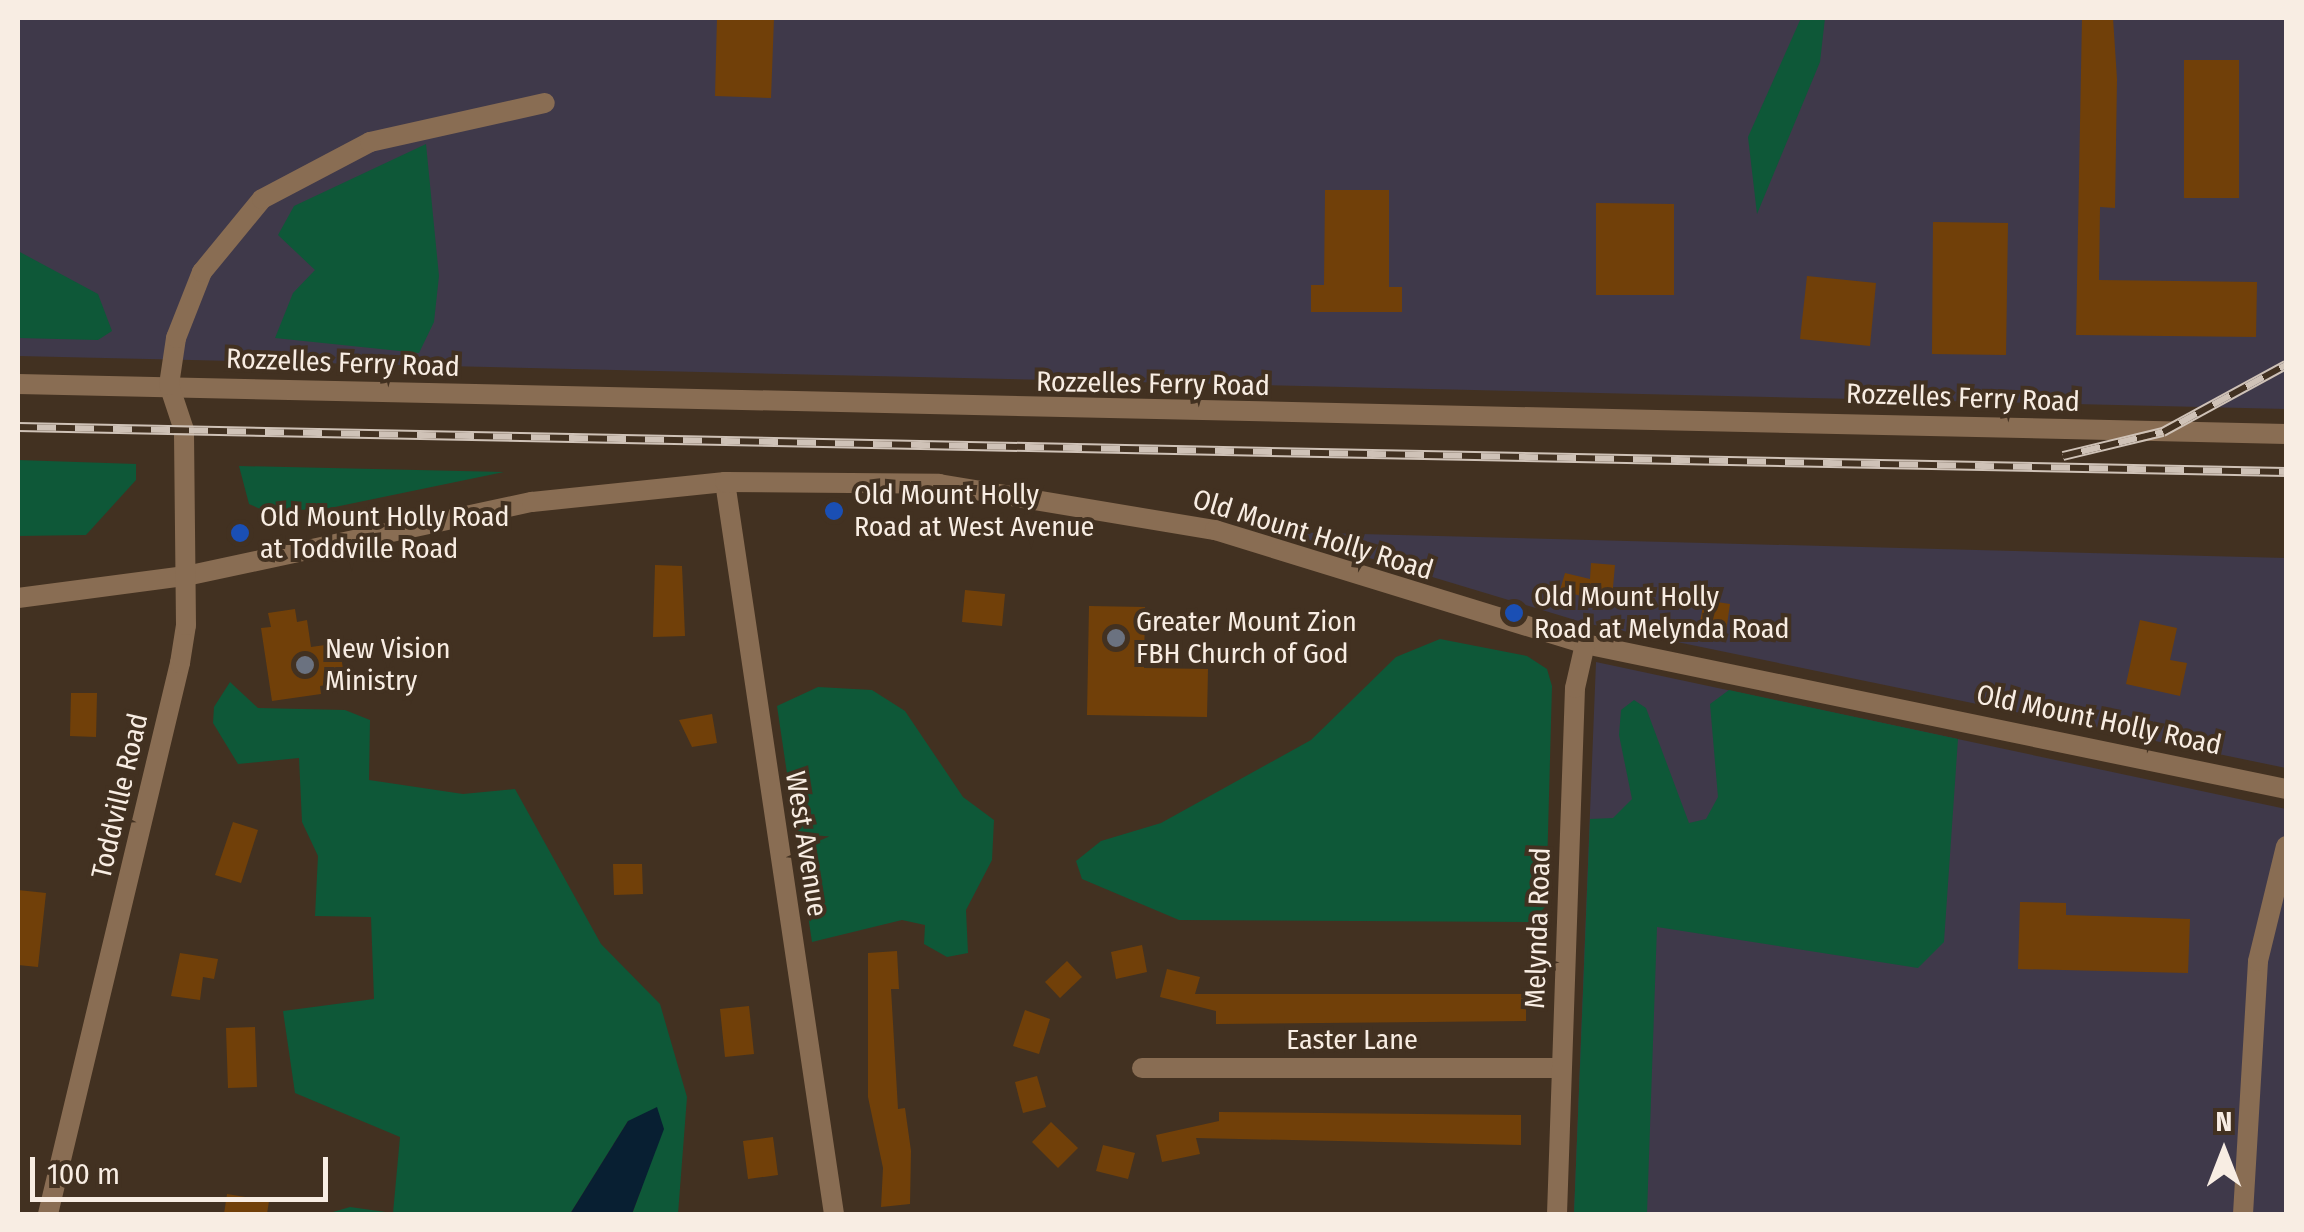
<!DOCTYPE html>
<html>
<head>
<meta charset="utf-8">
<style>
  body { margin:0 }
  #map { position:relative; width:2304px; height:1232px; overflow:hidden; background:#423121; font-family:"Fira Sans Condensed",sans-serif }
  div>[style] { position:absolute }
  .industrial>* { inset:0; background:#3f394a }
  .green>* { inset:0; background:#0e5838 }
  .water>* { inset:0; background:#081f32 }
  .building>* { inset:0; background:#714009 }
  .minor>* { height:20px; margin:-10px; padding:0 10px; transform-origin:10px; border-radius:10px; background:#896d53 }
  .rail>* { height:10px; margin-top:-5px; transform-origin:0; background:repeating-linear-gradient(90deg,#423121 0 19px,#cfc2b7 0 38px); box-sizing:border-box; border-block:2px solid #cfc2b7 }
  .dots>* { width:28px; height:28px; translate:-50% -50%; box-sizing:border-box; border:5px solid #423121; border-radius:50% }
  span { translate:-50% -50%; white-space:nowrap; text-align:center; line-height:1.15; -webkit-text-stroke:8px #423121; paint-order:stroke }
  .street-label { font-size:28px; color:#f8ede3 }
  .poi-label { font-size:28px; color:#f8ede3 }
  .left { translate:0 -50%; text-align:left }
  .frame { position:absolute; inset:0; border:20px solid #f8ede3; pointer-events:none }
  .north { position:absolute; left:2174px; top:1102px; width:100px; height:100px; -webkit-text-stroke:8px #423121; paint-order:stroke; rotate:0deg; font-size:28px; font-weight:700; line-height:40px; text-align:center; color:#f8ede3 }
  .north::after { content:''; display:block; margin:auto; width:35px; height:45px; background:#f8ede3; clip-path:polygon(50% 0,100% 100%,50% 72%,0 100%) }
  .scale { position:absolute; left:30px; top:1157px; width:298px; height:45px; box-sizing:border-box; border:5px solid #f8ede3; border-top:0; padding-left:12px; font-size:30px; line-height:35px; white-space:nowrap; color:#f8ede3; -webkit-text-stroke:8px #423121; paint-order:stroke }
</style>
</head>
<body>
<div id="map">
  <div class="industrial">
    <div style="clip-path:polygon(18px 18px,2286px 18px,2286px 409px,18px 356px)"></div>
    <div style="clip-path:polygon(1283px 532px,2286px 558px,2286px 768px,1585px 623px)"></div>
    <div style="clip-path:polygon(1596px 662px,2286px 809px,2286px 1214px,1574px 1214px)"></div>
  </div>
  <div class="green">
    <div style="clip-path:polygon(1801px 18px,1825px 18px,1820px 62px,1757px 214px,1748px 137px)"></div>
    <div style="clip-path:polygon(426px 144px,439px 276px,434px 322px,419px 353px,275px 338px,293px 293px,315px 270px,278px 235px,294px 206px)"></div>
    <div style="clip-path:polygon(18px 251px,98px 294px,112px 331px,98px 340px,18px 338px)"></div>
    <div style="clip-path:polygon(18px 460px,136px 464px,136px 480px,86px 535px,18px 536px)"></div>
    <div style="clip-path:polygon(239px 466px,504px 472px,330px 508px,267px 512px,249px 504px)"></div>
    <div style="clip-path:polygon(1440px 639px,1527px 656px,1547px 669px,1552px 686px,1546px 906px,1531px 922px,1179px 920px,1082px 879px,1076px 861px,1101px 841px,1161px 823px,1311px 740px,1396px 657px)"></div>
    <div style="clip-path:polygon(230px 682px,258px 708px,345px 710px,370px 720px,369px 780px,463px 794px,515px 789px,601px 944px,660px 1004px,687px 1097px,678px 1214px,632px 1214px,642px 1187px,628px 1121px,570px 1214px,326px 1214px,350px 1207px,393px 1213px,400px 1137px,295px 1093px,283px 1011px,374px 999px,371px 917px,315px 916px,318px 856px,302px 822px,299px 758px,238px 764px,213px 723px,214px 707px)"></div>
    <div style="clip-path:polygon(818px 687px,872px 690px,905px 711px,963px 797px,994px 820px,992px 860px,966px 910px,968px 953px,947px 957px,924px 944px,925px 925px,902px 920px,812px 942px,777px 706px)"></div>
    <div style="clip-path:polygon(1729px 690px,1958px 739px,1944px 942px,1918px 968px,1657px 927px,1647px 1214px,1574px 1214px,1590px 819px,1613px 818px,1632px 799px,1619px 735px,1621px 710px,1634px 700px,1646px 708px,1689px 823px,1706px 819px,1718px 797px,1710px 704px)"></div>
  </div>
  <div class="water">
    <div style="clip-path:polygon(657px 1107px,664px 1129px,632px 1214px,570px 1214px,628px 1121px)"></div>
  </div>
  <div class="building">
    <div style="clip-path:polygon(717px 18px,774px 18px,771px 98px,715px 96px)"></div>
    <div style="clip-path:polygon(2082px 18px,2113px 18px,2117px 79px,2115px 208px,2100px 207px,2099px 280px,2257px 282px,2256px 337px,2076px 335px)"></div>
    <div style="clip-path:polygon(2184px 60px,2239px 60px,2239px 198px,2184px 198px)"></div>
    <div style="clip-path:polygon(1325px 190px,1389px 190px,1389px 287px,1402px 287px,1402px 312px,1311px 312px,1311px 285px,1324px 285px)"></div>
    <div style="clip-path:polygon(1596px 203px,1674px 204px,1674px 295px,1596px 295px)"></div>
    <div style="clip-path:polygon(1933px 222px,2008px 223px,2006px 355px,1932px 354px)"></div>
    <div style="clip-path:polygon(1807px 276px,1876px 283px,1870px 346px,1800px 339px)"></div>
    <div style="clip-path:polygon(1591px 563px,1615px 565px,1611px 609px,1587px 607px,1588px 598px,1560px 590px,1565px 573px,1590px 579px)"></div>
    <div style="clip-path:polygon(655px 565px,682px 566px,685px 636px,653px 637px)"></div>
    <div style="clip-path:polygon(965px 590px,1005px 594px,1002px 626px,962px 622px)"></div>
    <div style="clip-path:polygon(1704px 600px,1730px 604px,1726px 632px,1699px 628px)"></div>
    <div style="clip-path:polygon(1089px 606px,1145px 607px,1144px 668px,1208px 669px,1207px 717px,1087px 715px)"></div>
    <div style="clip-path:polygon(295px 609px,297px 622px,307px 620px,311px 647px,339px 643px,345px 682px,320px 686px,321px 694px,272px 701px,261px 628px,271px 627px,268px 613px)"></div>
    <div style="clip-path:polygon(2140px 620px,2177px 628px,2170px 660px,2187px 663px,2180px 696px,2126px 684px)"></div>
    <div style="clip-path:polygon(71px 693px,97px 693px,96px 737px,70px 736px)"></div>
    <div style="clip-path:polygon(712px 714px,717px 743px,692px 747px,679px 720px)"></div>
    <div style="clip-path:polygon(233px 822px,258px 830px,241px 883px,215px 875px)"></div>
    <div style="clip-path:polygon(613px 864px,642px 864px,643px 894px,614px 895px)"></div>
    <div style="clip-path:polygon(18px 890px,46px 893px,38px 967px,18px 965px)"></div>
    <div style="clip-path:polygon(2020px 902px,2066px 903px,2066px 915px,2190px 919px,2188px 973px,2018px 969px)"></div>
    <div style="clip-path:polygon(1142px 945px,1147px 972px,1116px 979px,1111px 952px)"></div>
    <div style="clip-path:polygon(897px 951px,899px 989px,891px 989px,898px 1109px,905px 1108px,911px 1151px,910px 1204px,881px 1207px,883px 1168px,868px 1097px,868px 953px)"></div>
    <div style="clip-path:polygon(180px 953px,218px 959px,214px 979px,203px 977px,200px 1000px,171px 996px)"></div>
    <div style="clip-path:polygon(1067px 961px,1082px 977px,1060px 998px,1045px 982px)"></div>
    <div style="clip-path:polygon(1167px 969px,1200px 977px,1195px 994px,1526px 994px,1526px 1021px,1216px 1024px,1216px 1011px,1160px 997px)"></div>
    <div style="clip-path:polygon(749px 1006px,754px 1054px,725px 1057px,720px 1009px)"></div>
    <div style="clip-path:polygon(1025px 1010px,1050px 1019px,1039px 1054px,1013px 1046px)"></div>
    <div style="clip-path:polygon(255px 1027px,257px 1087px,228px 1088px,226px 1028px)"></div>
    <div style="clip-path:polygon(1037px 1076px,1046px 1107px,1023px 1113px,1015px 1082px)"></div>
    <div style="clip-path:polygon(1219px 1112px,1521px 1115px,1521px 1145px,1196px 1138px,1200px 1154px,1162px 1162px,1156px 1135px,1219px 1121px)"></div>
    <div style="clip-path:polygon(1051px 1122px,1078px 1148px,1058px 1168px,1032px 1142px)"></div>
    <div style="clip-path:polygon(773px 1137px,778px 1175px,748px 1179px,743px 1141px)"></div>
    <div style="clip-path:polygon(1103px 1145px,1135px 1153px,1128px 1179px,1096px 1171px)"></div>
    <div style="clip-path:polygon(227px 1194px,269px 1201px,267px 1214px,224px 1214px)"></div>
  </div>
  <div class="minor">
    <div style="left:18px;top:384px;width:2269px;rotate:1.26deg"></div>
    <div style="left:725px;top:482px;width:740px;rotate:81.53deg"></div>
    <div style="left:18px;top:598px;width:169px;rotate:-7.5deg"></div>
    <div style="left:186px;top:576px;width:354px;rotate:-12.1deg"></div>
    <div style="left:532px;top:502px;width:194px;rotate:-5.9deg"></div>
    <div style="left:725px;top:482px;width:214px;rotate:0.5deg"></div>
    <div style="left:939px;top:484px;width:280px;rotate:9.5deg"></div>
    <div style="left:1215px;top:530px;width:387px;rotate:17.1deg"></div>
    <div style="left:1585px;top:644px;width:716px;rotate:11.69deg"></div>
    <div style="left:1142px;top:1068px;width:419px"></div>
    <div style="left:48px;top:1214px;width:567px;rotate:-76.53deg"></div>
    <div style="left:180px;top:663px;width:38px;rotate:-81deg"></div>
    <div style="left:186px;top:625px;width:195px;rotate:-90.6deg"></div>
    <div style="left:184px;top:430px;width:47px;rotate:-108.4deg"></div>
    <div style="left:169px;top:385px;width:48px;rotate:-81.5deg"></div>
    <div style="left:176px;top:338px;width:71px;rotate:-68.5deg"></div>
    <div style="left:202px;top:272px;width:94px;rotate:-50.6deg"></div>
    <div style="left:262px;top:199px;width:122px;rotate:-27.8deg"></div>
    <div style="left:370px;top:142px;width:179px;rotate:-12.6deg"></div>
    <div style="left:1557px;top:1214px;width:526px;rotate:-88.04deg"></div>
    <div style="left:1575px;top:688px;width:45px;rotate:-77.2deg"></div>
    <div style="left:2243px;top:1214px;width:253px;rotate:-86.6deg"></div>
    <div style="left:2258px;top:961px;width:118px;rotate:-76.3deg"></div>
  </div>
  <div class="rail">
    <div style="left:18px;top:427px;width:2268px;rotate:1.14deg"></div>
    <div style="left:2063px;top:456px;width:103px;rotate:-13.5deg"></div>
    <div style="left:2163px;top:432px;width:140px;rotate:-28.6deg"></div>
  </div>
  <div class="dots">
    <div style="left:834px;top:511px;background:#1a4fb4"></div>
    <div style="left:240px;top:533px;background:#1a4fb4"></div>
    <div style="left:1514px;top:613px;background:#1a4fb4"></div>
    <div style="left:1116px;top:638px;background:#6b7280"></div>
    <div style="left:305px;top:665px;background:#6b7280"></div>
  </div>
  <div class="street-label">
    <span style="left:343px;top:363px;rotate:2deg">Rozzelles Ferry Road</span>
    <span style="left:1153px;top:384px;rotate:1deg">Rozzelles Ferry Road</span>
    <span style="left:1963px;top:398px;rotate:2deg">Rozzelles Ferry Road</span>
    <span style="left:1313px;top:535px;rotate:17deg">Old Mount Holly Road</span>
    <span style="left:2099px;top:720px;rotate:12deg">Old Mount Holly Road</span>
    <span style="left:120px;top:796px;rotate:-77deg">Toddville Road</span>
    <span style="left:806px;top:844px;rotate:81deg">West Avenue</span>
    <span style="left:1538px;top:928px;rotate:-88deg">Melynda Road</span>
    <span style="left:1352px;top:1040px">Easter Lane</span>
  </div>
  <div class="poi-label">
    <span class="left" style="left:854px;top:511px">Old Mount Holly<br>Road at West Avenue</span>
    <span class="left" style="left:260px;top:533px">Old Mount Holly Road<br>at Toddville Road</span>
    <span class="left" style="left:1534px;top:613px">Old Mount Holly<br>Road at Melynda Road</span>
    <span class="left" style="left:1136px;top:638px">Greater Mount Zion<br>FBH Church of God</span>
    <span class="left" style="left:325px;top:665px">New Vision<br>Ministry</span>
  </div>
  <div class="frame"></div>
  <div class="north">N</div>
  <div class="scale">100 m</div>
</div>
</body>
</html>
